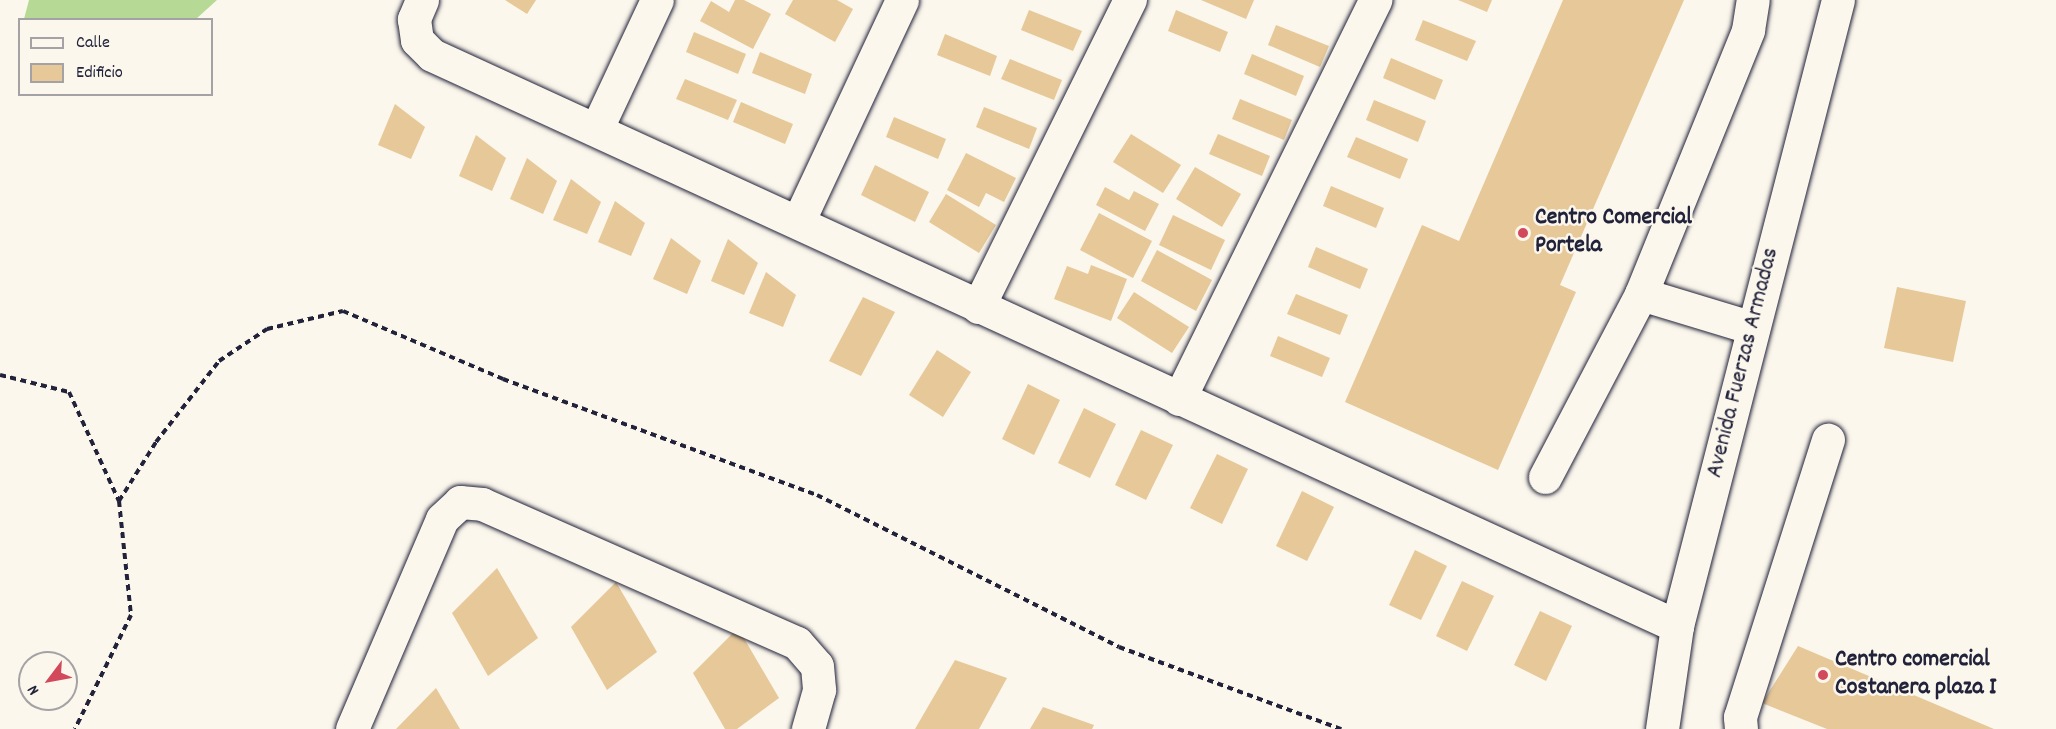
<!DOCTYPE html>
<html>
<head>
<meta charset="utf-8">
<style>
  body { margin:0 }
  #map { position:relative; width:2056px; height:729px; overflow:hidden; background:#fbf7ec; font-family:Dekko,sans-serif }
  div>[style] { position:absolute }
  .green>* { inset:0; background:#b6da95 }
  .building>* { inset:0; background:#e6c899 }
  .path>* { height:4px; margin-top:-2px; transform-origin:0; background:repeating-linear-gradient(90deg,#22223b 0 6px,transparent 0 10.5px) }
  .roads { filter:drop-shadow(0 0 2px #22223b) drop-shadow(0 0 2px #22223b) }
  .minor>* { height:33px; margin:-16.5px; padding:0 16.5px; transform-origin:16.5px; border-radius:16.5px; background:#fbf7ec }
  .dots>* { width:16px; height:16px; translate:-50% -50%; box-sizing:border-box; border:3px solid #fbf7ec; border-radius:50% }
  span { translate:-50% -50%; white-space:nowrap; text-align:center; line-height:1.15; -webkit-text-stroke:5px #fbf7ec; paint-order:stroke }
  .poi-label { font-size:24px; color:#22223b; font-weight:700 }
  .left { translate:0 -50%; text-align:left }
  .street-label { font-size:24px; color:#22223b }
  .legend { position:absolute; left:18px; top:18px; width:195px; height:78px; box-sizing:border-box; background:#fbf7ec; border:2px solid #a4a2a5; margin:0; padding:8px 10px; list-style:none; font-size:18px; color:#22223b }
  .legend li { display:flex; align-items:center; gap:12px; height:30px }
  .legend b { width:30px; border:2px solid #a4a2a5 }
  .north { position:absolute; left:18px; top:651px; width:60px; height:60px; box-sizing:border-box; background:#fbf7ec; border:2px solid #a4a2a5; border-radius:50%; rotate:238deg; font-size:16px; font-weight:700; line-height:24px; text-align:center; color:#22223b }
  .north::after { content:''; display:block; margin:auto; width:21px; height:27px; background:#d1495b; clip-path:polygon(50% 0,100% 100%,50% 72%,0 100%) }
</style>
</head>
<body>
<div id="map">
  <div class="green">
    <div style="clip-path:polygon(29px 0,217px 0,196px 19px,24px 19px)"></div>
  </div>
  <div class="building">
    <div style="clip-path:polygon(505px 0,536px 0,527px 14px)"></div>
    <div style="clip-path:polygon(735px 0,744px 0,771px 14px,753px 49px,700px 21px,711px 1px,729px 12px)"></div>
    <div style="clip-path:polygon(793px 0,837px 0,853px 9px,835px 42px,785px 14px)"></div>
    <div style="clip-path:polygon(1201px 0,1254px 0,1246px 19px)"></div>
    <div style="clip-path:polygon(1458px 0,1492px 0,1487px 12px)"></div>
    <div style="clip-path:polygon(1563px 0,1684px 0,1560px 285px,1576px 292px,1498px 470px,1345px 402px,1422px 225px,1459px 241px)"></div>
    <div style="clip-path:polygon(1029px 10px,1082px 31px,1073px 51px,1021px 30px)"></div>
    <div style="clip-path:polygon(1176px 10px,1228px 32px,1220px 52px,1168px 31px)"></div>
    <div style="clip-path:polygon(1423px 20px,1476px 41px,1467px 61px,1415px 40px)"></div>
    <div style="clip-path:polygon(1276px 25px,1329px 46px,1320px 67px,1268px 45px)"></div>
    <div style="clip-path:polygon(694px 32px,746px 54px,738px 74px,686px 52px)"></div>
    <div style="clip-path:polygon(945px 34px,997px 56px,990px 76px,937px 55px)"></div>
    <div style="clip-path:polygon(760px 52px,812px 74px,805px 94px,752px 73px)"></div>
    <div style="clip-path:polygon(1252px 54px,1304px 76px,1296px 96px,1244px 74px)"></div>
    <div style="clip-path:polygon(1391px 58px,1443px 80px,1435px 100px,1383px 78px)"></div>
    <div style="clip-path:polygon(1010px 59px,1062px 80px,1054px 100px,1001px 79px)"></div>
    <div style="clip-path:polygon(685px 79px,737px 100px,728px 120px,676px 99px)"></div>
    <div style="clip-path:polygon(1240px 99px,1292px 120px,1284px 140px,1232px 119px)"></div>
    <div style="clip-path:polygon(1374px 100px,1426px 121px,1418px 142px,1366px 120px)"></div>
    <div style="clip-path:polygon(741px 102px,793px 124px,785px 144px,733px 122px)"></div>
    <div style="clip-path:polygon(395px 104px,425px 127px,411px 159px,378px 145px)"></div>
    <div style="clip-path:polygon(984px 107px,1037px 128px,1029px 149px,976px 127px)"></div>
    <div style="clip-path:polygon(894px 117px,946px 139px,938px 159px,886px 137px)"></div>
    <div style="clip-path:polygon(1131px 134px,1181px 165px,1163px 193px,1113px 162px)"></div>
    <div style="clip-path:polygon(1218px 134px,1270px 156px,1262px 176px,1209px 154px)"></div>
    <div style="clip-path:polygon(476px 135px,506px 158px,492px 191px,459px 176px)"></div>
    <div style="clip-path:polygon(1356px 137px,1408px 159px,1400px 179px,1347px 157px)"></div>
    <div style="clip-path:polygon(966px 153px,1016px 178px,1004px 202px,986px 193px,979px 207px,947px 190px)"></div>
    <div style="clip-path:polygon(527px 158px,557px 181px,543px 214px,510px 199px)"></div>
    <div style="clip-path:polygon(875px 165px,929px 192px,915px 222px,861px 195px)"></div>
    <div style="clip-path:polygon(1195px 167px,1241px 194px,1222px 227px,1176px 199px)"></div>
    <div style="clip-path:polygon(571px 179px,601px 202px,587px 234px,553px 220px)"></div>
    <div style="clip-path:polygon(1331px 186px,1384px 208px,1376px 228px,1323px 206px)"></div>
    <div style="clip-path:polygon(1105px 187px,1129px 200px,1134px 191px,1159px 204px,1145px 231px,1096px 205px)"></div>
    <div style="clip-path:polygon(946px 194px,996px 225px,979px 253px,929px 222px)"></div>
    <div style="clip-path:polygon(615px 201px,645px 223px,631px 256px,598px 242px)"></div>
    <div style="clip-path:polygon(1099px 213px,1152px 241px,1133px 278px,1080px 250px)"></div>
    <div style="clip-path:polygon(1173px 215px,1225px 240px,1211px 270px,1159px 245px)"></div>
    <div style="clip-path:polygon(671px 238px,701px 261px,687px 294px,653px 279px)"></div>
    <div style="clip-path:polygon(728px 239px,758px 263px,744px 295px,711px 281px)"></div>
    <div style="clip-path:polygon(1316px 247px,1368px 269px,1360px 289px,1308px 267px)"></div>
    <div style="clip-path:polygon(1157px 250px,1212px 280px,1196px 311px,1141px 281px)"></div>
    <div style="clip-path:polygon(1091px 265px,1127px 279px,1111px 321px,1054px 299px,1067px 266px,1088px 274px)"></div>
    <div style="clip-path:polygon(766px 272px,796px 295px,783px 327px,749px 313px)"></div>
    <div style="clip-path:polygon(1897px 287px,1966px 301px,1953px 362px,1884px 348px)"></div>
    <div style="clip-path:polygon(1134px 292px,1189px 327px,1172px 353px,1117px 318px)"></div>
    <div style="clip-path:polygon(1296px 294px,1348px 315px,1340px 335px,1287px 314px)"></div>
    <div style="clip-path:polygon(863px 297px,895px 312px,861px 376px,829px 361px)"></div>
    <div style="clip-path:polygon(1278px 336px,1330px 358px,1322px 377px,1270px 356px)"></div>
    <div style="clip-path:polygon(937px 350px,971px 372px,943px 417px,909px 395px)"></div>
    <div style="clip-path:polygon(1028px 384px,1060px 400px,1034px 455px,1002px 439px)"></div>
    <div style="clip-path:polygon(1084px 408px,1116px 424px,1090px 478px,1058px 463px)"></div>
    <div style="clip-path:polygon(1141px 430px,1173px 445px,1146px 500px,1115px 485px)"></div>
    <div style="clip-path:polygon(1217px 454px,1248px 469px,1222px 524px,1190px 508px)"></div>
    <div style="clip-path:polygon(1302px 491px,1334px 507px,1307px 561px,1276px 546px)"></div>
    <div style="clip-path:polygon(1415px 550px,1447px 566px,1421px 620px,1389px 605px)"></div>
    <div style="clip-path:polygon(497px 568px,538px 638px,488px 676px,452px 613px)"></div>
    <div style="clip-path:polygon(1462px 581px,1494px 596px,1467px 651px,1436px 636px)"></div>
    <div style="clip-path:polygon(616px 582px,657px 652px,607px 690px,571px 627px)"></div>
    <div style="clip-path:polygon(1540px 611px,1572px 626px,1546px 681px,1514px 665px)"></div>
    <div style="clip-path:polygon(738px 628px,779px 698px,737px 729px,725px 729px,693px 673px)"></div>
    <div style="clip-path:polygon(1798px 646px,1994px 729px,1827px 729px,1762px 703px)"></div>
    <div style="clip-path:polygon(955px 660px,1007px 678px,979px 729px,915px 729px)"></div>
    <div style="clip-path:polygon(436px 688px,460px 729px,396px 729px)"></div>
    <div style="clip-path:polygon(1043px 707px,1094px 725px,1092px 729px,1030px 729px)"></div>
  </div>
  <div class="path">
    <div style="left:0;top:375px;width:71px;rotate:13.8deg"></div>
    <div style="left:69px;top:392px;width:120px;rotate:65.4deg"></div>
    <div style="left:119px;top:501px;width:115px;rotate:84deg"></div>
    <div style="left:131px;top:615px;width:127px;rotate:116.2deg"></div>
    <div style="left:119px;top:501px;width:70px;rotate:-57.9deg"></div>
    <div style="left:156px;top:442px;width:103px;rotate:-52.1deg"></div>
    <div style="left:219px;top:361px;width:58px;rotate:-33.7deg"></div>
    <div style="left:267px;top:329px;width:78px;rotate:-13.3deg"></div>
    <div style="left:343px;top:311px;width:174px;rotate:23deg"></div>
    <div style="left:503px;top:379px;width:335px;rotate:20.3deg"></div>
    <div style="left:817px;top:495px;width:338px;rotate:26.7deg"></div>
    <div style="left:1119px;top:647px;width:237px;rotate:20.3deg"></div>
  </div>
  <div class="roads">
    <div class="minor">
      <div style="left:422px;top:0;width:21px;rotate:113deg"></div>
      <div style="left:414px;top:19px;width:21px;rotate:82deg"></div>
      <div style="left:417px;top:40px;width:21px;rotate:45deg"></div>
      <div style="left:432px;top:55px;width:1370px;rotate:24.64deg"></div>
      <div style="left:597px;top:128px;width:141px;rotate:-64.9deg"></div>
      <div style="left:798px;top:222px;width:245px;rotate:-64.9deg"></div>
      <div style="left:1641px;top:294px;width:117px;rotate:16.9deg"></div>
      <div style="left:978px;top:307px;width:343px;rotate:-63.7deg"></div>
      <div style="left:1179px;top:399px;width:445px;rotate:-63.8deg"></div>
      <div style="left:1545px;top:477px;width:207px;rotate:-62.3deg"></div>
      <div style="left:1641px;top:294px;width:285px;rotate:-67.9deg"></div>
      <div style="left:1748px;top:30px;width:30px;rotate:-81deg"></div>
      <div style="left:352px;top:729px;width:228px;rotate:-66.8deg"></div>
      <div style="left:442px;top:519px;width:25px;rotate:-43deg"></div>
      <div style="left:460px;top:502px;width:22px;rotate:5deg"></div>
      <div style="left:482px;top:504px;width:344px;rotate:23.8deg"></div>
      <div style="left:797px;top:643px;width:30px;rotate:49deg"></div>
      <div style="left:817px;top:666px;width:24px;rotate:85deg"></div>
      <div style="left:819px;top:690px;width:41px;rotate:105.8deg"></div>
      <div style="left:1662px;top:729px;width:104px;rotate:-81.7deg"></div>
      <div style="left:1677px;top:626px;width:646px;rotate:-75.58deg"></div>
      <div style="left:1741px;top:729px;width:12px;rotate:-95deg"></div>
      <div style="left:1740px;top:717px;width:291px;rotate:-72.4deg"></div>
    </div>
  </div>
  <div class="dots">
    <div style="left:1523px;top:233px;background:#d1495b"></div>
    <div style="left:1823px;top:675px;background:#d1495b"></div>
  </div>
  <div class="poi-label">
    <span class="left" style="left:1535px;top:233px">Centro Comercial<br>Portela</span>
    <span class="left" style="left:1835px;top:675px">Centro comercial<br>Costanera plaza I</span>
  </div>
  <div class="street-label">
    <span style="left:1744px;top:363px;rotate:-76deg">Avenida Fuerzas Armadas</span>
  </div>
  <ul class="legend">
  <li><b style="height:8px;background:#fbf7ec"></b>Calle</li>
  <li><b style="height:16px;background:#e6c899"></b>Edificio</li>
  </ul>
  <div class="north">N</div>
</div>
</body>
</html>
